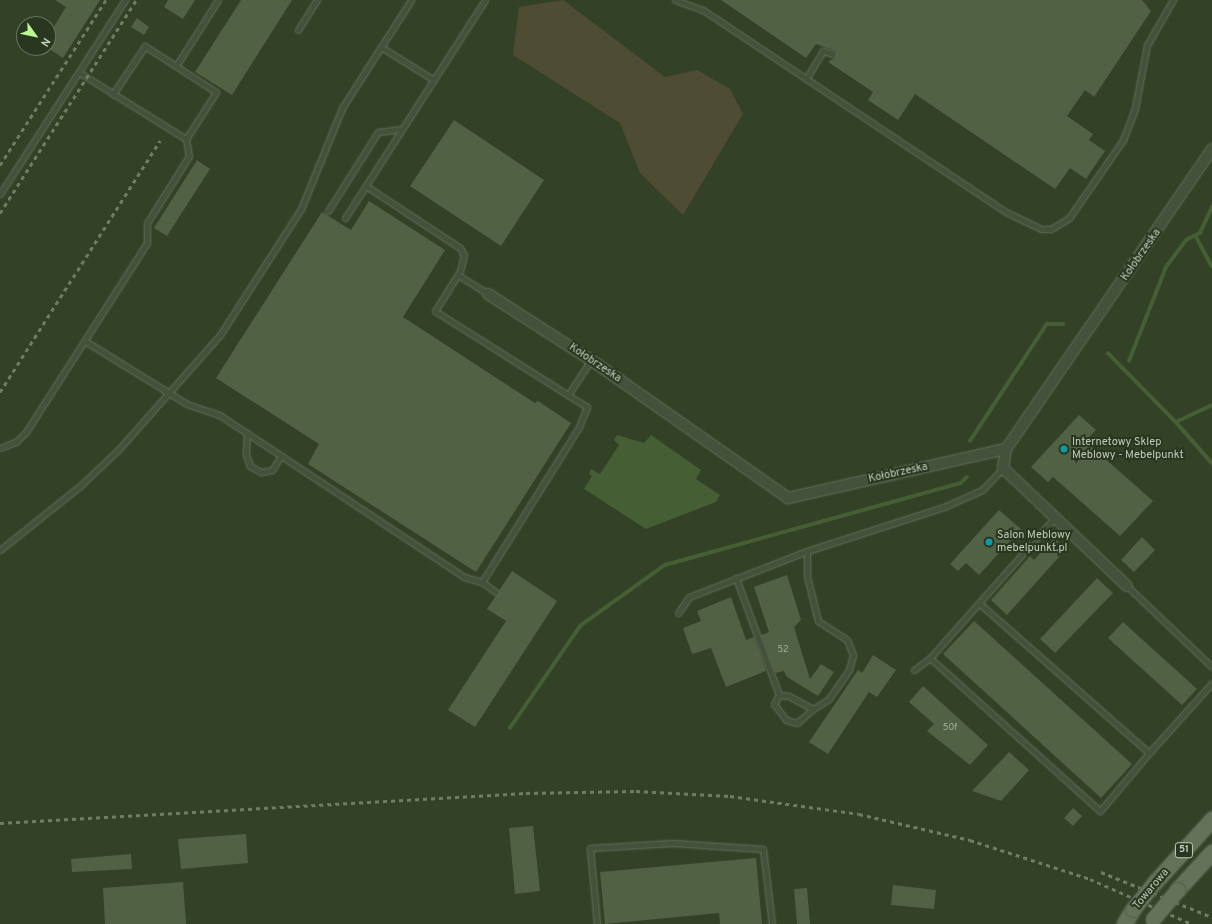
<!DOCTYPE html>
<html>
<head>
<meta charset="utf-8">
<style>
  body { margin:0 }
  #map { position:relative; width:1212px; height:924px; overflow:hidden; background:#334227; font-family:Overpass,sans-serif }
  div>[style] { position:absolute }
  .green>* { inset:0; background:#4f4c34 }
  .water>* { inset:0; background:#455e33 }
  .stream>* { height:3.5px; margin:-1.75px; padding:0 1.75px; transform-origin:1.75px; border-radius:1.75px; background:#455e33 }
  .building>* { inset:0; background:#516143 }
  .roads { filter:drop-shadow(0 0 1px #636f5a) drop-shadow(0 0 1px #636f5a) }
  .lane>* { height:5px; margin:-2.5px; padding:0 2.5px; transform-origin:2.5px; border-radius:2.5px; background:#45523b }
  .street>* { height:10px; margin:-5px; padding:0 5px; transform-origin:5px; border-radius:5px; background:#45523b }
  .primary>* { height:15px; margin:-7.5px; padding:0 7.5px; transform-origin:7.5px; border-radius:7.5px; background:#64725a }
  .rail>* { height:3px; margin-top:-1.5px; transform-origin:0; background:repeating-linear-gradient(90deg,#6e7e63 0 4px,transparent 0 8px) }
  .bridges { filter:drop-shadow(0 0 1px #515e48) drop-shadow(0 0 1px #515e48) }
  .primary-bridge>* { height:15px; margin:-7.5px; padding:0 7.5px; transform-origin:7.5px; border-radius:7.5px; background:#64725a }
  .dots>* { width:11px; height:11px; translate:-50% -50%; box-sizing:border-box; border:2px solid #2a3720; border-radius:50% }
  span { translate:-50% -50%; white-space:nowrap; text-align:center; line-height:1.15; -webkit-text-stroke:4px #2a3720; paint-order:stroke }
  .number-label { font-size:9px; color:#a4b19c }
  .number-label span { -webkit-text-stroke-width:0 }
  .shield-label span { padding:1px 3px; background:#2a3720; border:1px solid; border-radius:3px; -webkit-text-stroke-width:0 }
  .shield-label { font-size:10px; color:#c0ccb9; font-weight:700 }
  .street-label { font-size:11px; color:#c0ccb9 }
  .poi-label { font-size:11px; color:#c0ccb9 }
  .left { translate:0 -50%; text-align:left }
  .north { position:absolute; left:16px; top:16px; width:40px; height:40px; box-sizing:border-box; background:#2a3720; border:1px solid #66735d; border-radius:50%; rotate:123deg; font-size:11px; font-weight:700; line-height:16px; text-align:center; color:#c0ccb9 }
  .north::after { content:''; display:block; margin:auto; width:14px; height:18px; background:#baf792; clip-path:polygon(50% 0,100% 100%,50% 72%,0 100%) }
</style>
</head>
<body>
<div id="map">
  <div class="green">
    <div style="clip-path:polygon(563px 0,665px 77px,697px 70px,730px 89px,743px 114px,683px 215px,640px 173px,620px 123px,513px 55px,519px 7px)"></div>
  </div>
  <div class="water">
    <div style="clip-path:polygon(617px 435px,644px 443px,651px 435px,701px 470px,696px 479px,720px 495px,716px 502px,646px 529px,584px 489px,592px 476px,589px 474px,591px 469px,600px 474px,619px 445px,614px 440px)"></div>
  </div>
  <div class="stream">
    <div style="left:1196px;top:236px;width:34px;rotate:62deg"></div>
    <div style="left:1108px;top:353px;width:97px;rotate:45.4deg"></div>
    <div style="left:1176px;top:422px;width:40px;rotate:-25deg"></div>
    <div style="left:1129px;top:361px;width:101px;rotate:-68.5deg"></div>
    <div style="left:1166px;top:267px;width:34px;rotate:-53deg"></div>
    <div style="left:1186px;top:240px;width:16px;rotate:-27deg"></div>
    <div style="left:1200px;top:233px;width:29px;rotate:-65deg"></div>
    <div style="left:1176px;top:422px;width:55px;rotate:48.7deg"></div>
    <div style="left:970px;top:441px;width:140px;rotate:-56.7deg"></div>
    <div style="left:1047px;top:324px;width:16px"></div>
    <div style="left:510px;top:728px;width:124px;rotate:-55.5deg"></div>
    <div style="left:580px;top:626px;width:105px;rotate:-35.7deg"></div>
    <div style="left:665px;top:565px;width:307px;rotate:-15.5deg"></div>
    <div style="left:961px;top:483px;width:8px;rotate:-45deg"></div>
  </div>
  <div class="building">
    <div style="clip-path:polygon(55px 0,100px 0,63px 58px,48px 48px,48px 36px,66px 7px)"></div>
    <div style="clip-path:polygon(168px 0,195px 0,183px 19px,164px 7px)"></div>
    <div style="clip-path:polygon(241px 0,292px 0,232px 95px,195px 72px)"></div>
    <div style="clip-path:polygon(721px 0,1142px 0,1151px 11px,1094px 97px,1085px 90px,1067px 116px,1093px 134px,1089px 140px,1105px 151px,1086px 179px,1070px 168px,1055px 189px,915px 94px,898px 120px,868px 100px,873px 92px,828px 62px,836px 57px,836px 51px,816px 44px,806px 58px)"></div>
    <div style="clip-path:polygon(137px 18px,149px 27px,144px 35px,131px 27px)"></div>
    <div style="clip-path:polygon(454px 120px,544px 180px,501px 246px,410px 186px)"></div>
    <div style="clip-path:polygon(197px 160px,210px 169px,167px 236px,154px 228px)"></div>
    <div style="clip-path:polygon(369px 201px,445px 250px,403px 317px,535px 403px,538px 401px,571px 423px,476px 572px,308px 464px,319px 444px,216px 378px,322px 212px,351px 230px)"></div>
    <div style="clip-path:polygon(1079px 415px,1096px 430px,1085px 441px,1153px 501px,1120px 536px,1053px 477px,1048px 482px,1031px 467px)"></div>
    <div style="clip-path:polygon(999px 510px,1021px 529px,979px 575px,966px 563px,958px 571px,950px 564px)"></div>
    <div style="clip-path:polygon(1142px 537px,1155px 550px,1134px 572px,1121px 560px)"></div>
    <div style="clip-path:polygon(1054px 538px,1066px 549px,1007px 615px,991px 600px,1030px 556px,1034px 560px)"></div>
    <div style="clip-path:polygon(512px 571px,557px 601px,475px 727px,448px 710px,506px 621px,487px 609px)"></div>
    <div style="clip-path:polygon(787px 575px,801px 620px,794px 627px,810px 679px,821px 664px,834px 672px,818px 696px,787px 677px,784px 671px,775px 673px,761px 635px,769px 632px,754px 587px)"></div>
    <div style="clip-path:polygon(1097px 578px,1113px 593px,1055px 653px,1040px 639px)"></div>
    <div style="clip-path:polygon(731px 597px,746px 640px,754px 637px,766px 671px,726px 687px,711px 648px,692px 654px,683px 628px,701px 621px,697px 611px)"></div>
    <div style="clip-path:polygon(974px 621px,1132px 764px,1101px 798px,943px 654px)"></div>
    <div style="clip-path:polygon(1123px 622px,1197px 689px,1182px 705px,1108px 638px)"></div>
    <div style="clip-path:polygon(873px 655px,896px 670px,877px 697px,869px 692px,828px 754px,809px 742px,858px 670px,862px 673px)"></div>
    <div style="clip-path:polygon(923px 686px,988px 745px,970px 765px,927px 731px,934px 724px,909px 702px)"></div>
    <div style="clip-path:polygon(1009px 752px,1029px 770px,1001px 801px,972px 791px)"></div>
    <div style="clip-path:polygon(1073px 808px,1082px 816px,1073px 826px,1064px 818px)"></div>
    <div style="clip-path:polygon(533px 826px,540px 891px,515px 894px,509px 828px)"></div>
    <div style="clip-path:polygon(246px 834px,248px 863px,181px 869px,178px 839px)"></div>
    <div style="clip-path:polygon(131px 854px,132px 869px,72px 872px,71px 859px)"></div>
    <div style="clip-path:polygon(756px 858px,762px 924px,720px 924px,719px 913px,605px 924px,600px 872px)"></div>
    <div style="clip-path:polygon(183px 882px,186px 924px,105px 924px,103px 888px)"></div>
    <div style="clip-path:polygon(893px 885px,936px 890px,934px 909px,891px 905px)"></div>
    <div style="clip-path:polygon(807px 888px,810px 924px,797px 924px,794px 889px)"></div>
  </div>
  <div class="roads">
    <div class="lane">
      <div style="left:675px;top:0;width:30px;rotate:20deg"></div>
      <div style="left:703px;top:10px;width:364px;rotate:33.7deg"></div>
      <div style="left:1006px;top:212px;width:39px;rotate:26deg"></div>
      <div style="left:1041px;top:229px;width:10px"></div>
      <div style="left:1051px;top:229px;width:21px;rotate:-31deg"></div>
      <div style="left:1069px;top:218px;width:95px;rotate:-55.3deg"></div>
      <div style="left:1123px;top:140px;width:34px;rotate:-69deg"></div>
      <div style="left:1135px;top:108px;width:64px;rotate:-79.2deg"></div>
      <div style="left:1147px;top:45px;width:52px;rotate:-60deg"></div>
      <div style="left:298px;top:30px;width:36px;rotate:-58deg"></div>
      <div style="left:381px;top:47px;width:62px;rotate:31.9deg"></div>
      <div style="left:176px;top:66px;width:78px;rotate:-57.5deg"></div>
      <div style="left:80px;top:73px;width:125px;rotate:31.9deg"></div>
      <div style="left:806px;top:79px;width:33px;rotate:-59deg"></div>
      <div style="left:823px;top:51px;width:10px;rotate:17deg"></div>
      <div style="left:366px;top:186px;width:113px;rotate:33.4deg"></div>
      <div style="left:460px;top:248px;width:8px;rotate:60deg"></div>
      <div style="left:464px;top:255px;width:16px;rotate:104deg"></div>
      <div style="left:460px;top:271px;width:47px;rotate:122deg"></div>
      <div style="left:435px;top:311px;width:180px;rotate:32.3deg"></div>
      <div style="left:587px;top:407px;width:22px;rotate:112deg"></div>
      <div style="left:579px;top:427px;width:183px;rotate:122deg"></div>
      <div style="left:0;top:194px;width:231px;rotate:-57.2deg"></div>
      <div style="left:328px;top:211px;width:93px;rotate:-57.7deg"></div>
      <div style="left:378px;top:132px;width:24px;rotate:-7deg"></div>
      <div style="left:345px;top:218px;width:259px;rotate:-57.3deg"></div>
      <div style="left:458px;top:275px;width:36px;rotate:32deg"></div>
      <div style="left:85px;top:341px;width:120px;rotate:31.7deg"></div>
      <div style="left:187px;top:404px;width:36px;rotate:19deg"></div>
      <div style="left:221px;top:416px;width:291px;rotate:33.5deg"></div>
      <div style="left:464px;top:577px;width:19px;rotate:16deg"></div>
      <div style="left:482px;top:582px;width:17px;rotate:36deg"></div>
      <div style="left:568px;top:395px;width:42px;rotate:-56.7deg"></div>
      <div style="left:247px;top:433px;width:21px;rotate:93deg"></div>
      <div style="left:246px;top:454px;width:13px;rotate:72deg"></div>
      <div style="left:250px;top:466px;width:13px;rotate:29deg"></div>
      <div style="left:261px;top:472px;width:11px;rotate:-10deg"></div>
      <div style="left:272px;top:470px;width:17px;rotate:-57deg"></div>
      <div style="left:0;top:448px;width:17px;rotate:-21deg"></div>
      <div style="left:16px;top:442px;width:14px;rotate:-45deg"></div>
      <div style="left:26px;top:432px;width:224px;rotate:-57.4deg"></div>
      <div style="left:147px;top:243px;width:20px;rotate:-90deg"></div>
      <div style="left:147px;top:223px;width:79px;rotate:-57.9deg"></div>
      <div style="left:189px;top:156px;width:17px;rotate:-100deg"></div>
      <div style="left:186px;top:139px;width:56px;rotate:-57.4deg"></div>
      <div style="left:216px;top:92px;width:85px;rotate:-147.1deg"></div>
      <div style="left:145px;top:46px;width:58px;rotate:123.7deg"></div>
      <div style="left:0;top:550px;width:104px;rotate:-38.7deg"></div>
      <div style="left:81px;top:485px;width:52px;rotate:-43.5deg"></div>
      <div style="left:119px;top:449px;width:152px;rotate:-48.5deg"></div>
      <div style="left:220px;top:335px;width:150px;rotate:-57.3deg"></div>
      <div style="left:301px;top:209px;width:109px;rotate:-67.9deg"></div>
      <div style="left:342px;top:108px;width:128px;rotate:-57.4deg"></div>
      <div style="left:807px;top:551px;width:25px;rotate:90deg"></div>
      <div style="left:807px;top:576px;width:46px;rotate:76.3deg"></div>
      <div style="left:818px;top:621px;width:35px;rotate:33deg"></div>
      <div style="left:847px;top:640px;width:16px;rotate:68deg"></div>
      <div style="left:853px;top:655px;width:16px;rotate:105deg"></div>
      <div style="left:849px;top:670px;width:35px;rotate:125deg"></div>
      <div style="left:829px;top:699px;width:19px;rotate:148deg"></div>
      <div style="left:813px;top:709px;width:27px;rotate:-152deg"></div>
      <div style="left:789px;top:696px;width:10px;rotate:-174deg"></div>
      <div style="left:779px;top:695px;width:10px;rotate:119deg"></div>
      <div style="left:774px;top:704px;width:20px;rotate:53deg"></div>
      <div style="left:786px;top:720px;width:11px;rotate:15deg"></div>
      <div style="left:797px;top:723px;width:21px;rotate:-41deg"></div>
      <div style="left:736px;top:578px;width:125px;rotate:69.8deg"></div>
      <div style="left:1127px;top:586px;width:117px;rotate:43.6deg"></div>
      <div style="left:979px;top:603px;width:227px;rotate:41.4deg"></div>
      <div style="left:1149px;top:753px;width:94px;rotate:-48deg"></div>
      <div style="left:678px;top:613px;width:19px;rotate:-55deg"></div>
      <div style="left:689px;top:597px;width:127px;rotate:-21.3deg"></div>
      <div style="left:807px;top:551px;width:144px;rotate:-17.8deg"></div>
      <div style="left:944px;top:507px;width:42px;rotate:-24.1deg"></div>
      <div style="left:982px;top:490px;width:30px;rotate:-46deg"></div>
      <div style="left:930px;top:658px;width:229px;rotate:42deg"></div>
      <div style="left:1100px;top:811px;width:76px;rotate:-49.8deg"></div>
      <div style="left:914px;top:670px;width:20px;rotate:-37deg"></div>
      <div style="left:930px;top:658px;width:188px;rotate:-48.4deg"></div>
      <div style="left:597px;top:924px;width:76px;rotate:-95.3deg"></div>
      <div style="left:590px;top:848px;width:83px;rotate:-3.4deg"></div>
      <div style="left:673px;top:843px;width:90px;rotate:3.8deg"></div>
      <div style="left:763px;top:849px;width:76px;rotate:83.2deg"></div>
    </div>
    <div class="street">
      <div style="left:488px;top:294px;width:122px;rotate:32.7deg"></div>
      <div style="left:591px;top:360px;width:241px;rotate:35deg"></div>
      <div style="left:788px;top:498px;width:223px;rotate:-12.7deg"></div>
      <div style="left:1006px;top:449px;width:364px;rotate:-55.5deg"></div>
      <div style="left:1006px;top:449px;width:19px;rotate:99deg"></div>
      <div style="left:1003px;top:468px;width:171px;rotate:43.6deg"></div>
    </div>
    <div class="primary">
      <div style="left:1156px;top:881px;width:84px;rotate:-47.9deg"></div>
      <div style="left:1177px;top:890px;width:52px;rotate:-47.4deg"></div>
      <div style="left:1124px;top:924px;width:17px;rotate:-59deg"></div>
    </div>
  </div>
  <div class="rail">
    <div style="left:0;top:165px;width:196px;rotate:-57.3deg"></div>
    <div style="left:0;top:213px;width:253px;rotate:-57.4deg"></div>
    <div style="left:0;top:392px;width:298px;rotate:-57.5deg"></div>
    <div style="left:0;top:823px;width:527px;rotate:-3.26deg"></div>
    <div style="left:526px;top:793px;width:110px;rotate:-1deg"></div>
    <div style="left:636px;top:791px;width:94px;rotate:3deg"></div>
    <div style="left:730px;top:796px;width:130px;rotate:7.9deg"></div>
    <div style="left:859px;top:814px;width:114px;rotate:13.2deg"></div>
    <div style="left:970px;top:840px;width:126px;rotate:18deg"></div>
    <div style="left:1090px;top:879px;width:111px;rotate:23.8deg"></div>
    <div style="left:1101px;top:872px;width:120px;rotate:22.1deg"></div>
  </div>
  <div class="bridges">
    <div class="primary-bridge">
      <div style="left:1133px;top:909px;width:36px;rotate:-51deg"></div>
      <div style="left:1153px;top:919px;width:38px;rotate:-50deg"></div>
    </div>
  </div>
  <div class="dots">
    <div style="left:1064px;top:449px;background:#0f9aa8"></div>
    <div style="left:989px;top:542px;background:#0f9aa8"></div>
  </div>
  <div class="number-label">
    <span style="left:783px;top:650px">52</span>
    <span style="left:950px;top:728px">50f</span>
  </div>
  <div class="shield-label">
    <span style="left:1184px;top:850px">51</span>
  </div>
  <div class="street-label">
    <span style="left:1141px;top:255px;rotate:-55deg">Kołobrzeska</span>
    <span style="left:595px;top:363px;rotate:34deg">Kołobrzeska</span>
    <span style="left:898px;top:473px;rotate:-12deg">Kołobrzeska</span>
    <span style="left:1151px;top:889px;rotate:-50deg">Towarowa</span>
  </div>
  <div class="poi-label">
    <span class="left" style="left:1072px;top:449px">Internetowy Sklep<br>Meblowy - Mebelpunkt</span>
    <span class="left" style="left:997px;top:542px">Salon Meblowy<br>mebelpunkt.pl</span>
  </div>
  <div class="north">N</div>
</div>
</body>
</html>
